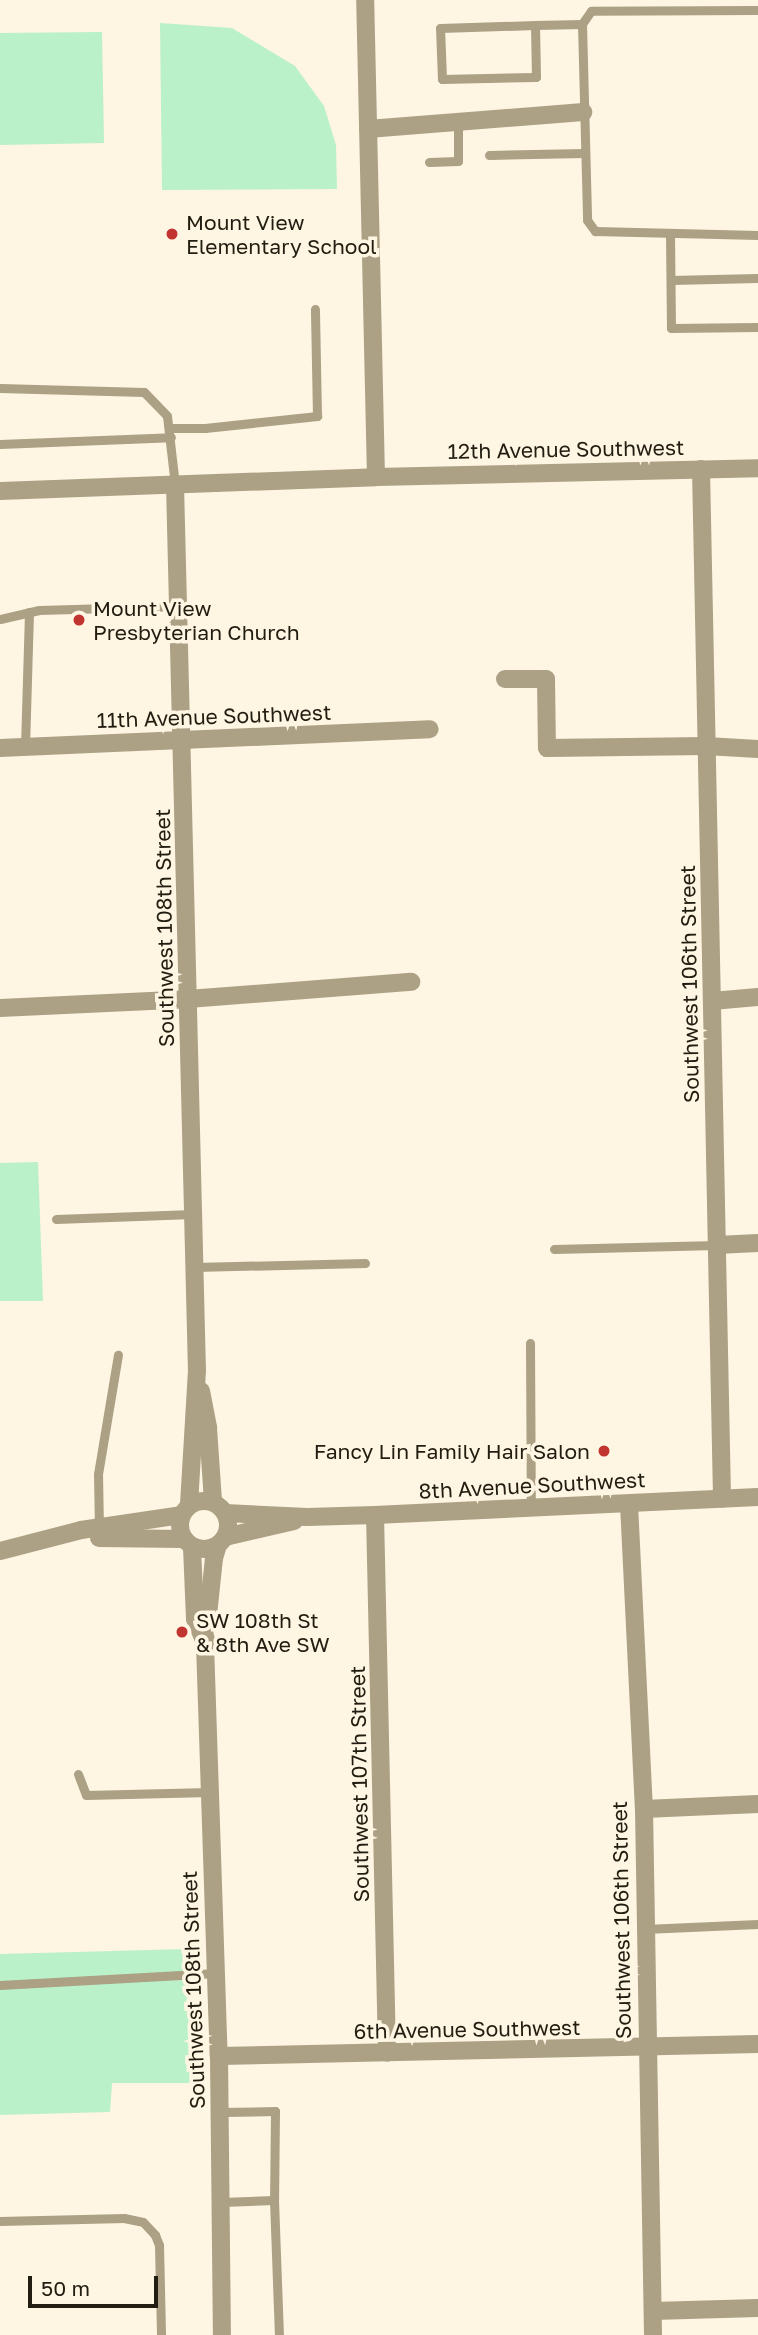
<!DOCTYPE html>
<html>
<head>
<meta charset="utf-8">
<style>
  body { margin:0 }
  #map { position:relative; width:758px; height:2335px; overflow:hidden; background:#fef5e2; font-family:"Golos Text",sans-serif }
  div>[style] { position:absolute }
  .green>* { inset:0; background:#baf1c8 }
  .service>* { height:9px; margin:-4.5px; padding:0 4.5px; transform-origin:4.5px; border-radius:4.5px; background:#aca085 }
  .minor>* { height:18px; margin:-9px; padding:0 9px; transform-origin:9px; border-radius:9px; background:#aca085 }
  .tertiary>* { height:18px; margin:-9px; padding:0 9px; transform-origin:9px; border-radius:9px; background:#aca085 }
  .tertiary>.ring { margin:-9px; padding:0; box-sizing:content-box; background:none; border:18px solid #aca085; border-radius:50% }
  .dots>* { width:19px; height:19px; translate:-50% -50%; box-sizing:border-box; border:4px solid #fef5e2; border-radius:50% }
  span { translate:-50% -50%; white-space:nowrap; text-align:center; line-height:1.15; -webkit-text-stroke:7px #fef5e2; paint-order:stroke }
  .poi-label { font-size:21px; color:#221d11 }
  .left { translate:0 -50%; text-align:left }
  .right { translate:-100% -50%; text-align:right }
  .street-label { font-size:21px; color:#221d11 }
  .scale { position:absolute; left:28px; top:2276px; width:130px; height:32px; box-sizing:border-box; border:4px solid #221d11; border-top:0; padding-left:9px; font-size:21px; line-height:24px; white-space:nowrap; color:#221d11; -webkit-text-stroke:5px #fef5e2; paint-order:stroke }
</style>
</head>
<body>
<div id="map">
  <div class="green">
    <div style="clip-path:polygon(160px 23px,232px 28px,295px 66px,324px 106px,336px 145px,337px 189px,162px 190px)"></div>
    <div style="clip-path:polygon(102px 32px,104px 143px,0 145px,0 33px)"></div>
    <div style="clip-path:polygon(38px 1162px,43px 1301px,0 1301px,0 1163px)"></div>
    <div style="clip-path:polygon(187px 1949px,190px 2083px,112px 2083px,110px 2112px,0 2115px,0 1954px)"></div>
  </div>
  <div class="service">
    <div style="left:758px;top:10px;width:167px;rotate:179.7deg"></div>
    <div style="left:591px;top:11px;width:16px;rotate:125deg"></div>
    <div style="left:582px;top:24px;width:196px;rotate:88.5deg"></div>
    <div style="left:587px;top:220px;width:14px;rotate:54deg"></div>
    <div style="left:595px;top:231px;width:163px;rotate:1.4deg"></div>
    <div style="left:535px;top:25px;width:52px;rotate:88.9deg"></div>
    <div style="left:536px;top:77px;width:94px;rotate:178.8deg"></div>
    <div style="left:442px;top:79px;width:51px;rotate:-92.2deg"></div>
    <div style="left:440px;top:28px;width:95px;rotate:-1.8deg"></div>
    <div style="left:535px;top:25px;width:47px;rotate:-1.2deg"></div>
    <div style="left:489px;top:155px;width:96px;rotate:-1.2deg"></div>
    <div style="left:429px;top:162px;width:29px;rotate:-2deg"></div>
    <div style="left:458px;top:161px;width:39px;rotate:-90deg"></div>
    <div style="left:670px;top:234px;width:94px;rotate:89.4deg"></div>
    <div style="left:671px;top:328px;width:87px;rotate:-0.7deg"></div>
    <div style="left:671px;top:280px;width:87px;rotate:-1.3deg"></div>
    <div style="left:0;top:388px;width:144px;rotate:1.6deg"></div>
    <div style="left:144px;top:392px;width:33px;rotate:46deg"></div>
    <div style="left:167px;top:416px;width:69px;rotate:83.4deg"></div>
    <div style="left:169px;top:428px;width:36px"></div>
    <div style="left:205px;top:428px;width:113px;rotate:-6.1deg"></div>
    <div style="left:317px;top:416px;width:107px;rotate:-91.1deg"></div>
    <div style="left:0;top:444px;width:171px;rotate:-2.3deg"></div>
    <div style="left:0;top:619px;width:40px;rotate:-13deg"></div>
    <div style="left:39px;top:610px;width:140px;rotate:-1.6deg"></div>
    <div style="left:25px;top:747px;width:135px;rotate:-88.3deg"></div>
    <div style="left:56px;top:1219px;width:137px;rotate:-2.1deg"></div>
    <div style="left:554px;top:1249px;width:163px;rotate:-1.4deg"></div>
    <div style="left:194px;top:1267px;width:171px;rotate:-1.3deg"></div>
    <div style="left:530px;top:1343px;width:165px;rotate:89.7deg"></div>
    <div style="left:99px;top:1530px;width:56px;rotate:-91deg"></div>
    <div style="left:98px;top:1474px;width:121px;rotate:-80.5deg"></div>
    <div style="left:78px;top:1774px;width:22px;rotate:69deg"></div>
    <div style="left:86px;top:1795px;width:124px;rotate:-1.4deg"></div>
    <div style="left:645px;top:1929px;width:113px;rotate:-2.5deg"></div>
    <div style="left:0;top:1985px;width:217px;rotate:-3.2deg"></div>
    <div style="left:220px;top:2112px;width:55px;rotate:-1deg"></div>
    <div style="left:275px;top:2111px;width:89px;rotate:90.6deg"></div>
    <div style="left:221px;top:2202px;width:53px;rotate:-2.2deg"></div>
    <div style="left:274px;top:2200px;width:135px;rotate:87.9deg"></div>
    <div style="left:0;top:2221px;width:124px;rotate:-1.4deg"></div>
    <div style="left:124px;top:2218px;width:19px;rotate:12deg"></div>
    <div style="left:143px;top:2222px;width:18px;rotate:47deg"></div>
    <div style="left:155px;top:2235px;width:11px;rotate:68deg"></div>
    <div style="left:159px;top:2245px;width:90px;rotate:88.7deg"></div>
  </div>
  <div class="minor">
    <div style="left:368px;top:129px;width:216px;rotate:-4.5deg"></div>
    <div style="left:701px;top:469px;width:1030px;rotate:88.83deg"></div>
    <div style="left:376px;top:477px;width:382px;rotate:-1.3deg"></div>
    <div style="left:505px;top:679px;width:41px"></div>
    <div style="left:546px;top:679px;width:69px;rotate:89.2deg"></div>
    <div style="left:547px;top:748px;width:159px;rotate:-0.7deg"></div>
    <div style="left:706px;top:746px;width:52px;rotate:3.3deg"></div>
    <div style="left:0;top:748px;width:430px;rotate:-2.5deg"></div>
    <div style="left:712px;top:1001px;width:46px;rotate:-5deg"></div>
    <div style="left:0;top:1008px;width:188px;rotate:-2.7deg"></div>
    <div style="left:188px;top:999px;width:224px;rotate:-4.4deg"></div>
    <div style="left:717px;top:1245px;width:41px;rotate:-2.8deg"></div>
    <div style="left:629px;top:1504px;width:305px;rotate:87.2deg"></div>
    <div style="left:644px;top:1809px;width:526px;rotate:89.02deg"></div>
    <div style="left:375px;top:1515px;width:538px;rotate:88.72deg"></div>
    <div style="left:99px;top:1538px;width:84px;rotate:0.7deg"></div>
    <div style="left:0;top:1551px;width:84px;rotate:-14.5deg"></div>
    <div style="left:81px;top:1530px;width:101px;rotate:-8.5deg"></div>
    <div style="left:644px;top:1809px;width:114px;rotate:-2.5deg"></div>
    <div style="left:219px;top:2056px;width:539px;rotate:-1.28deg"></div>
    <div style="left:653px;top:2311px;width:105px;rotate:-1.6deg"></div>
  </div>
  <div class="tertiary">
    <div style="left:175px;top:485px;width:885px;rotate:88.58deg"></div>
    <div style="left:197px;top:1370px;width:136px;rotate:93.4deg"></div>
    <div style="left:0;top:491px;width:376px;rotate:-2.1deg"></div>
    <div style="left:376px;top:477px;width:477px;rotate:-91.3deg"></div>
    <div style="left:201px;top:1391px;width:38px;rotate:79deg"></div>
    <div style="left:208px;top:1428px;width:74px;rotate:86.1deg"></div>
    <div class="ring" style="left:180px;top:1501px;width:30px;height:30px"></div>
    <div style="left:225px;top:1513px;width:82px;rotate:2.8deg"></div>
    <div style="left:307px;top:1517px;width:68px;rotate:-1.7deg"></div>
    <div style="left:375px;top:1515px;width:383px;rotate:-2.7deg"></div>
    <div style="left:225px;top:1537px;width:71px;rotate:-13.1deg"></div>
    <div style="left:218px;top:1545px;width:14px;rotate:107deg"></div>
    <div style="left:214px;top:1558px;width:86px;rotate:96deg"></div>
    <div style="left:205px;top:1644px;width:412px;rotate:88.1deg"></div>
    <div style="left:219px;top:2056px;width:279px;rotate:89.4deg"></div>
    <div style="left:192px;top:1547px;width:72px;rotate:87.6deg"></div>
    <div style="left:195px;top:1619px;width:23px;rotate:67deg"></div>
  </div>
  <div class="dots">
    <div style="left:172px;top:234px;background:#c2342f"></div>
    <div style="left:79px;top:620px;background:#c2342f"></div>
    <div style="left:604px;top:1451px;background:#c2342f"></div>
    <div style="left:182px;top:1632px;background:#c2342f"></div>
  </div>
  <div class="poi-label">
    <span class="left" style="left:186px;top:234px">Mount View<br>Elementary School</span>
    <span class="left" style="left:93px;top:620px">Mount View<br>Presbyterian Church</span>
    <span class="right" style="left:590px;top:1451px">Fancy Lin Family Hair Salon</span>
    <span class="left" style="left:196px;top:1632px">SW 108th St<br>&amp; 8th Ave SW</span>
  </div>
  <div class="street-label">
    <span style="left:566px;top:449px;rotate:-1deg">12th Avenue Southwest</span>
    <span style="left:214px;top:716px;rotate:-2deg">11th Avenue Southwest</span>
    <span style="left:164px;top:928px;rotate:-91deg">Southwest 108th Street</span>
    <span style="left:689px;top:984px;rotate:-91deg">Southwest 106th Street</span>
    <span style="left:532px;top:1485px;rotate:-3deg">8th Avenue Southwest</span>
    <span style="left:359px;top:1784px;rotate:-91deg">Southwest 107th Street</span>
    <span style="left:621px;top:1920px;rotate:-91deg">Southwest 106th Street</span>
    <span style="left:193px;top:1990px;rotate:-92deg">Southwest 108th Street</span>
    <span style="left:467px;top:2029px;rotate:-1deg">6th Avenue Southwest</span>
  </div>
  <div class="scale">50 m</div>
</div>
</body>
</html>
